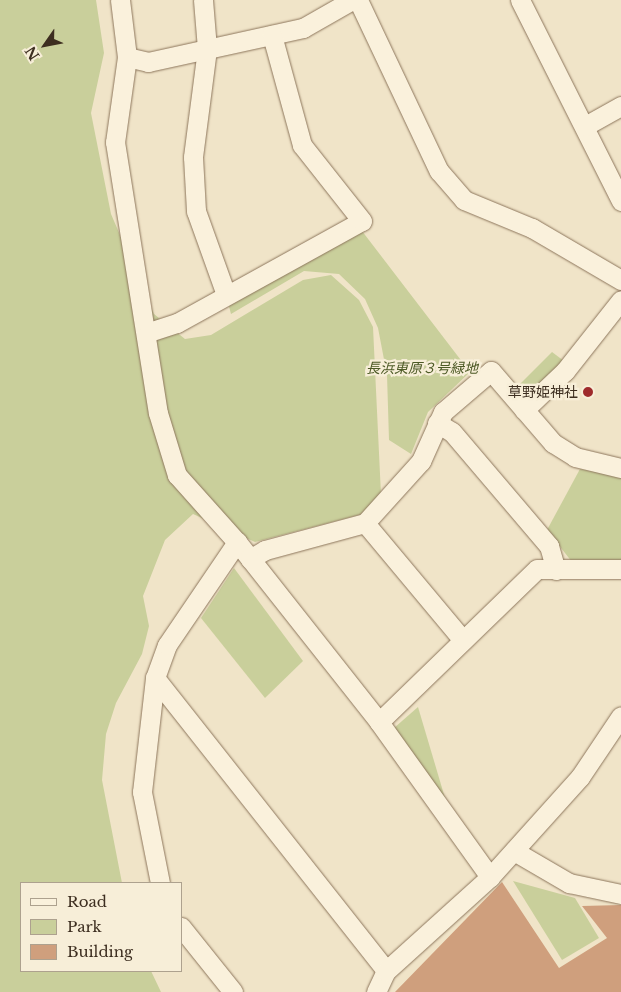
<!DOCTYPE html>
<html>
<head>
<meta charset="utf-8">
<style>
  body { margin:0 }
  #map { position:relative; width:621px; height:992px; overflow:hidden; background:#f0e4c8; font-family:"Libre Baskerville","Noto Sans JP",serif }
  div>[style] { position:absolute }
  .green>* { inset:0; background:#c9cf9b }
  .building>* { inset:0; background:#cf9f7d }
  .roads { filter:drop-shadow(0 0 1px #8d765c) drop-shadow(0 0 1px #8d765c) }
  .minor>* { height:19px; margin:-9.5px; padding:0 9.5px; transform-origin:9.5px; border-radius:9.5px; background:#faf1dc }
  .dots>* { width:14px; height:14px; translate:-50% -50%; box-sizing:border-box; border:2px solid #f7eed8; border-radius:50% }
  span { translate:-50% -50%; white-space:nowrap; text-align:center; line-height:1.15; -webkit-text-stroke:4.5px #f7eed8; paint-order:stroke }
  .park-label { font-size:14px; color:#4d5a26; font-style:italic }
  .poi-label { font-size:14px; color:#3d2e20 }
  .right { translate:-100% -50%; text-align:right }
  .legend { position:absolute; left:20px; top:882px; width:162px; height:90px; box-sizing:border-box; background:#f7eed8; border:1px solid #ada18e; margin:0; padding:6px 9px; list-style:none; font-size:15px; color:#3d2e20 }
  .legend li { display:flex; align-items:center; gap:10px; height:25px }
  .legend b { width:25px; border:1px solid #ada18e }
  .north { position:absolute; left:20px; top:20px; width:50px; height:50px; -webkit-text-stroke:4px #f7eed8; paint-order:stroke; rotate:237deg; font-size:14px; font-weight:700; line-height:20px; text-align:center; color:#3d2e20 }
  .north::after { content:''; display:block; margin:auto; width:18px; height:22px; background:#3d2e20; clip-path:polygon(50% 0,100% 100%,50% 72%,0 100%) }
</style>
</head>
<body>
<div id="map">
  <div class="green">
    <div style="clip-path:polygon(0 0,96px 0,104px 53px,91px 113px,111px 214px,154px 314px,185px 339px,211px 335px,303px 280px,331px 275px,359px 300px,373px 327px,381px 495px,363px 514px,255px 542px,193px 514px,165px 540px,143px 596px,149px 626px,142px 654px,116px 703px,106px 734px,102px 780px,122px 883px,21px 883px,21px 971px,151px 971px,161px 992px,0 992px)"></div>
    <div style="clip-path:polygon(362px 231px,470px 372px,428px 412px,411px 454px,389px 440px,387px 375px,378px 328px,365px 299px,339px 274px,304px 271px,231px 314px,226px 295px)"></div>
    <div style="clip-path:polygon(552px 352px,564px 361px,529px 398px,518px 386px)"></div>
    <div style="clip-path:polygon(580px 469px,621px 476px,621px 561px,572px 562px,547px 530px)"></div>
    <div style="clip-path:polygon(234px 568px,303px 661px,265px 698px,201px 618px)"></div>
    <div style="clip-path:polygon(418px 707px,445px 798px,394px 728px)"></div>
    <div style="clip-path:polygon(513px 881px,575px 898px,599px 938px,562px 960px)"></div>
  </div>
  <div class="building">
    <div style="clip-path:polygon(502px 882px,559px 968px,607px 938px,582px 906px,621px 905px,621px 992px,395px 992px)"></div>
  </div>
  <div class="roads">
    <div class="minor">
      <div style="left:120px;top:0;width:57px;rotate:83deg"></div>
      <div style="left:127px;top:57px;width:86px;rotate:98deg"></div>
      <div style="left:115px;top:142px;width:274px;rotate:81deg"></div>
      <div style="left:158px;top:413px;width:65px;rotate:73deg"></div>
      <div style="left:177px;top:475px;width:90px;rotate:48.2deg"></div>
      <div style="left:237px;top:542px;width:229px;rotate:51.7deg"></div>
      <div style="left:379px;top:722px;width:191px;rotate:54.4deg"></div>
      <div style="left:203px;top:0;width:49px;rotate:85.3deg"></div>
      <div style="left:207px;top:49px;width:109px;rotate:97.4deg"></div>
      <div style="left:193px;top:157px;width:54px;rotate:86.8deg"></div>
      <div style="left:196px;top:211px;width:89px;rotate:70.3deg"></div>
      <div style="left:358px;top:0;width:189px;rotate:64.7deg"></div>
      <div style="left:439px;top:171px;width:38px;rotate:49deg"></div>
      <div style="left:464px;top:200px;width:74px;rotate:22.4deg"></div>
      <div style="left:532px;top:228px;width:103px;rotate:30.3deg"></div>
      <div style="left:520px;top:0;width:225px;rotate:63.3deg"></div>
      <div style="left:127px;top:57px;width:22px;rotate:13deg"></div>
      <div style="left:148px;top:62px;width:159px;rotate:-12.4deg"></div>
      <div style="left:303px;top:28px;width:56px;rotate:-29.7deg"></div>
      <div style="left:585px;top:126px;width:41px;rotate:-29.1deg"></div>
      <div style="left:149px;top:332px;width:29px;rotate:-18deg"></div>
      <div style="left:177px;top:323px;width:211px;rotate:-28.9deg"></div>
      <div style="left:362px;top:221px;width:97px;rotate:-128.3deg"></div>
      <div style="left:302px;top:145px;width:114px;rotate:-105.3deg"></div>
      <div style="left:524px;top:410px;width:57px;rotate:-43.6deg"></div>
      <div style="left:565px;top:371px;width:90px;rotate:-51.7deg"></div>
      <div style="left:437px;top:423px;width:17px;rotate:31deg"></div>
      <div style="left:452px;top:432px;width:150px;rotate:49.6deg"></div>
      <div style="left:549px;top:546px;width:25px;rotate:74deg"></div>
      <div style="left:365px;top:523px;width:84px;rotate:-47.9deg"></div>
      <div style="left:421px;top:461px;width:54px;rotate:-65.8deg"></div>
      <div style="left:443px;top:412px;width:63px;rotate:-40.5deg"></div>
      <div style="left:491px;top:371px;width:95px;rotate:49.3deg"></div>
      <div style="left:553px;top:443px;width:26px;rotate:32deg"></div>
      <div style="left:575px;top:457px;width:47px;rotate:13.4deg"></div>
      <div style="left:250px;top:559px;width:17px;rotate:-31deg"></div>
      <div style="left:265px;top:550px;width:104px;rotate:-15.1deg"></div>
      <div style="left:365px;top:523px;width:150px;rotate:50.1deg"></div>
      <div style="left:155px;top:678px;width:373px;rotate:51.7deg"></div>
      <div style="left:379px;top:722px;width:220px;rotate:-44.1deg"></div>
      <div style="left:537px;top:569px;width:84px"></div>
      <div style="left:514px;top:851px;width:64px;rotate:30.2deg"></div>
      <div style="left:569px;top:883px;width:53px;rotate:11.9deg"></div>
      <div style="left:160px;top:883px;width:93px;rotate:-101.2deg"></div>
      <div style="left:142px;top:792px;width:115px;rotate:-83.5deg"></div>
      <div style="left:155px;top:678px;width:35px;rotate:-70deg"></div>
      <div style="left:167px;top:645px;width:125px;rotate:-55.8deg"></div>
      <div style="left:181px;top:927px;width:83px;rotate:51.3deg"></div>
      <div style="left:376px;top:992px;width:23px;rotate:-65deg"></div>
      <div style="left:386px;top:971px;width:140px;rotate:-42.1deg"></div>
      <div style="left:490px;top:877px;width:135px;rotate:-48deg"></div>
      <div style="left:580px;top:777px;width:73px;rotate:-56.1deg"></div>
    </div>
  </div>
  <div class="dots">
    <div style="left:588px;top:392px;background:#9e2a2b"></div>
  </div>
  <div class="park-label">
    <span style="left:422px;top:368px">長浜東原３号緑地</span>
  </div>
  <div class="poi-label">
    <span class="right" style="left:578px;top:392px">草野姫神社</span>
  </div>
  <ul class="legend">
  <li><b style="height:6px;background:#faf1dc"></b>Road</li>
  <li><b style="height:14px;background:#c9cf9b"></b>Park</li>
  <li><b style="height:14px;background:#cf9f7d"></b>Building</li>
  </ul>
  <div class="north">N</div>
</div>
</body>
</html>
